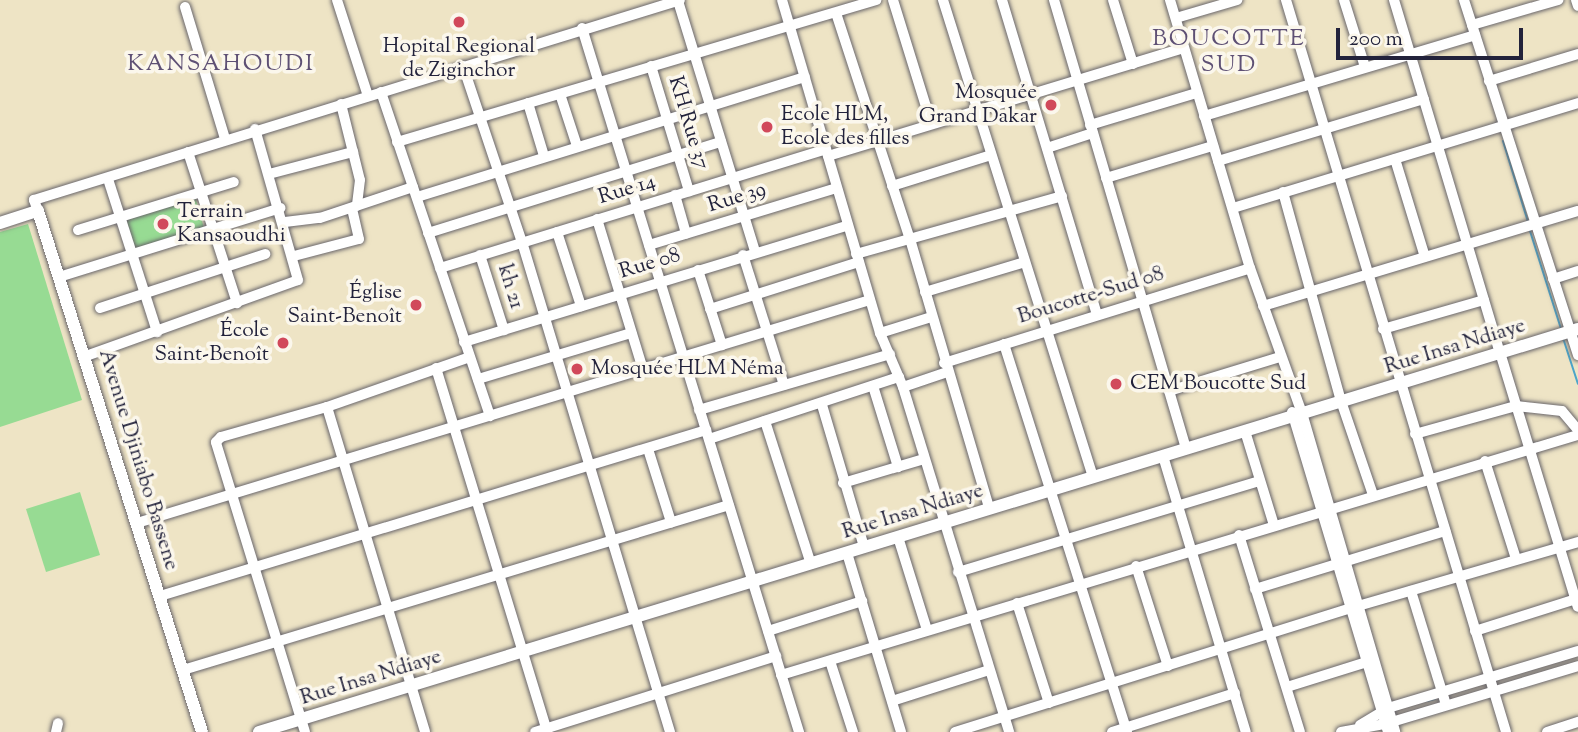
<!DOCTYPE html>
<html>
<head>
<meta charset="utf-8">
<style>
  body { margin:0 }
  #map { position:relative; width:1578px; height:732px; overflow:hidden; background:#eee4c5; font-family:"Sorts Mill Goudy",serif }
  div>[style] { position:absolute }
  .green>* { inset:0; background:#97db93 }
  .stream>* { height:2px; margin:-1px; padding:0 1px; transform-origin:1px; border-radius:1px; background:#4ca5c9 }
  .roads { filter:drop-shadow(0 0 2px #69666b) drop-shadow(0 0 2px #69666b) }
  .minor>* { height:10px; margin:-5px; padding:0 5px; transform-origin:5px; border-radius:5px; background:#fff }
  .major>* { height:12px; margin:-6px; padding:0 6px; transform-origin:6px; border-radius:6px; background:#fff }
  .dots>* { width:19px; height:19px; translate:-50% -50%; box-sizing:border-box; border:4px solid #fbf7ec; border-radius:50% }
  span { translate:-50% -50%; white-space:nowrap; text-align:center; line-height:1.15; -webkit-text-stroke:7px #fbf7ec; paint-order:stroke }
  .poi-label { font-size:21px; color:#22223b }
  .right { translate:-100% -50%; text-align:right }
  .left { translate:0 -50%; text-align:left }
  .street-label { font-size:21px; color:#22223b }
  .neighbourhood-label { font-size:23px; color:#5e5074; letter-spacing:2px }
  .scale { position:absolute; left:1336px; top:28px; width:187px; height:32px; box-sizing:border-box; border:4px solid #22223b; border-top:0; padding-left:9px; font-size:21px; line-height:24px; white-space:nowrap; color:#22223b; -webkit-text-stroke:5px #fbf7ec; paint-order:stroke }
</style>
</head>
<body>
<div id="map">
  <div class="green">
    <div style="clip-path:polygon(195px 196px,204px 228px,132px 251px,122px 219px)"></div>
    <div style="clip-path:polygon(28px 224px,82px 400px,0 427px,0 232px)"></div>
    <div style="clip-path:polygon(80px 492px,100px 555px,46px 572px,26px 509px)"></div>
  </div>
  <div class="stream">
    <div style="left:1503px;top:141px;width:85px;rotate:72.8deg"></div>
    <div style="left:1530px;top:231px;width:103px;rotate:72.4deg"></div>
    <div style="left:1563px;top:338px;width:48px;rotate:71.9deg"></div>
    <div style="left:1427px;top:701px;width:8px;rotate:-14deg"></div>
  </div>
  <div class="roads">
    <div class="minor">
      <div style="left:337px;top:0;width:101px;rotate:72.1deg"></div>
      <div style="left:782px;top:0;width:347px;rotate:73.6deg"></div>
      <div style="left:880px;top:333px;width:59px;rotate:66.9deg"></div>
      <div style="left:903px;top:387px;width:361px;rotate:72.9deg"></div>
      <div style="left:893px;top:0;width:129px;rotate:72.8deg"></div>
      <div style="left:943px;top:0;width:500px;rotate:72.54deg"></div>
      <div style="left:1002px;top:0;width:328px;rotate:73.2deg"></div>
      <div style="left:1054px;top:0;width:468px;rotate:73.6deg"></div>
      <div style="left:1113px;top:0;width:67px;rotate:72.6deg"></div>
      <div style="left:1170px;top:0;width:280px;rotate:73.4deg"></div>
      <div style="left:1250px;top:268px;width:154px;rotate:70.3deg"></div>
      <div style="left:1302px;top:413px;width:332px;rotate:73.7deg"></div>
      <div style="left:1286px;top:0;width:764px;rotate:73.27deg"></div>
      <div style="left:1344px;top:0;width:70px;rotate:72.6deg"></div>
      <div style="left:1394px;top:0;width:362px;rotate:73.3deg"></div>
      <div style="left:1464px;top:0;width:373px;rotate:72.2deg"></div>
      <div style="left:1576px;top:0;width:6px;rotate:72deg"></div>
      <div style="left:678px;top:1px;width:263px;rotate:72.9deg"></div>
      <div style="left:185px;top:7px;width:138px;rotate:73.1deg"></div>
      <div style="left:836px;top:13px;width:238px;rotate:71.9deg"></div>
      <div style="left:910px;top:239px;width:280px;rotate:73.6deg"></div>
      <div style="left:1176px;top:18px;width:64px;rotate:-16.4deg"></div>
      <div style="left:1472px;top:25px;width:90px;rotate:-16.2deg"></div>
      <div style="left:582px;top:28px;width:737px;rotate:72.87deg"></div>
      <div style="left:463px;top:66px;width:186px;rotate:71.5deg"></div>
      <div style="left:522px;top:242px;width:512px;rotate:73.19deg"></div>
      <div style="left:651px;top:66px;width:131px;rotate:73.1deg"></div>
      <div style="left:1489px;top:81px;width:93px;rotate:-16.9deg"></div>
      <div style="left:381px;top:92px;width:342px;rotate:71.4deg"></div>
      <div style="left:560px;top:94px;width:55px;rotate:71.9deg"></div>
      <div style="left:528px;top:103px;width:55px;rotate:73.2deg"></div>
      <div style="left:341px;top:104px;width:78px;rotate:76deg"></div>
      <div style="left:360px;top:180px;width:26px;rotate:97deg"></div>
      <div style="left:1204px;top:116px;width:283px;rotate:-16.6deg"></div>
      <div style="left:1090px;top:125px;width:112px;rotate:-16.7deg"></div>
      <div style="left:397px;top:142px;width:500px;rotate:-16.5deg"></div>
      <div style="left:1047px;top:148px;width:48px;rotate:-18.1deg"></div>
      <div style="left:188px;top:152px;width:159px;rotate:72deg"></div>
      <div style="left:828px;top:156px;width:372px;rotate:-16.9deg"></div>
      <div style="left:1395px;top:159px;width:102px;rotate:73deg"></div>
      <div style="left:1218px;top:161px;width:215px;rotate:-16.8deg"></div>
      <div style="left:269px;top:174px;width:87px;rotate:-14.7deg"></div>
      <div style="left:1106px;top:178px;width:112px;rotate:-16.7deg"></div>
      <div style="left:108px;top:179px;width:161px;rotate:72.2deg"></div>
      <div style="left:892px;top:186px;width:104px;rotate:-17.4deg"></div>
      <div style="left:1283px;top:192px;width:217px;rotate:74.5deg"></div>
      <div style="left:1341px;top:401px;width:99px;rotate:71.2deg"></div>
      <div style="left:675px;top:195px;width:40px;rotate:74deg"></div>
      <div style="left:417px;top:197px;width:406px;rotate:-17.2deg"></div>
      <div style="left:1233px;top:208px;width:361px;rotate:-16.9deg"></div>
      <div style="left:38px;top:211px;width:12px;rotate:-110deg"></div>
      <div style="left:34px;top:200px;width:676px;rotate:-17.2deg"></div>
      <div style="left:597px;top:219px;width:157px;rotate:73deg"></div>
      <div style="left:285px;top:222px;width:35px;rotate:-7deg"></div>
      <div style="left:320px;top:218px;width:98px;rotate:-18.4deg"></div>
      <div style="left:78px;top:230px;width:163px;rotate:-17.1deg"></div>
      <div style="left:557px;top:232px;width:78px;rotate:72deg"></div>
      <div style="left:428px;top:233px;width:307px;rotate:-17.3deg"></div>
      <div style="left:649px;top:245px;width:196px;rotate:-16.9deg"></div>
      <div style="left:856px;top:254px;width:214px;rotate:-15.7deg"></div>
      <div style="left:480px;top:255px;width:79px;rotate:72.3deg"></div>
      <div style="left:743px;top:255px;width:136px;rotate:72.5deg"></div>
      <div style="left:294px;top:256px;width:67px;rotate:-14.7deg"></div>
      <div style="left:359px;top:239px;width:32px;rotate:-103deg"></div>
      <div style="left:440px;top:268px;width:404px;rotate:-17.1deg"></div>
      <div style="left:698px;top:270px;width:79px;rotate:72.3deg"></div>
      <div style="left:59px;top:277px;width:232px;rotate:-17.3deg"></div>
      <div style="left:1553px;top:279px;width:26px;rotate:-18deg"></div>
      <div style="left:925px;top:292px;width:104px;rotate:-16.7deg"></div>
      <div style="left:1263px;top:306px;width:329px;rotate:-16.8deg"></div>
      <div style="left:100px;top:308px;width:174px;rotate:-18.1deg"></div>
      <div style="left:710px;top:309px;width:156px;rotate:-17.5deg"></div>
      <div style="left:1383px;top:329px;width:105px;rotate:-16deg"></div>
      <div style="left:880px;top:333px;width:53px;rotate:-17.4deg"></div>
      <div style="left:464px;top:342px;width:401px;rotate:-16.9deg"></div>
      <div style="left:1004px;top:344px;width:407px;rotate:72.4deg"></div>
      <div style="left:86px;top:356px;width:225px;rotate:-19.7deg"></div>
      <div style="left:298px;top:280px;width:157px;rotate:-105.9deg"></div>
      <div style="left:1502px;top:359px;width:259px;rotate:73deg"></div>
      <div style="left:944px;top:363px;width:320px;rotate:-17.2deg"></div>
      <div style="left:436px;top:368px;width:381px;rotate:73deg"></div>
      <div style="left:478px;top:379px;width:160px;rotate:-16.7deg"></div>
      <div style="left:873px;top:386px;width:85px;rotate:72.8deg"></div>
      <div style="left:903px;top:387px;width:46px;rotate:-18.8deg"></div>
      <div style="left:1169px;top:391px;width:116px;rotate:-17deg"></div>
      <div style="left:822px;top:405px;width:148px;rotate:73.5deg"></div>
      <div style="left:327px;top:407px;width:339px;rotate:73.2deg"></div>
      <div style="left:699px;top:410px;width:199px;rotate:-16.3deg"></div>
      <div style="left:1292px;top:412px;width:334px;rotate:73.3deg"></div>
      <div style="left:765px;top:421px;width:150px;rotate:72.2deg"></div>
      <div style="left:1245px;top:431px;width:98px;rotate:72.9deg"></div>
      <div style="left:1415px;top:434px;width:105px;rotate:-15.5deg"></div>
      <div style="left:1516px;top:406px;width:46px;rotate:6.2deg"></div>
      <div style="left:1562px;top:411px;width:25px;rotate:50deg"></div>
      <div style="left:709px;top:439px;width:200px;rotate:-18.1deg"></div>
      <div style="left:648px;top:449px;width:77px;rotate:72.5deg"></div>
      <div style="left:1163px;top:456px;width:288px;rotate:73.3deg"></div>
      <div style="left:1485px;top:461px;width:103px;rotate:72.4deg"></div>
      <div style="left:843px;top:483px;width:84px;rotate:-16.5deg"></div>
      <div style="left:137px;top:523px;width:766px;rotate:-16.92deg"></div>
      <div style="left:1239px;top:535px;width:206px;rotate:72.8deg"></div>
      <div style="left:898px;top:537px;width:97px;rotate:72.7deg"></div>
      <div style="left:847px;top:553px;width:187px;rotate:73.2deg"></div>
      <div style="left:1136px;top:566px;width:105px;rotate:72.3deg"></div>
      <div style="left:958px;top:572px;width:315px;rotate:-16.8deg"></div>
      <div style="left:1255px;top:589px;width:199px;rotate:-17deg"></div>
      <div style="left:1411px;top:591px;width:119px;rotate:72.9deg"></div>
      <div style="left:160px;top:596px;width:571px;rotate:-16.91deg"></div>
      <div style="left:1017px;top:603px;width:105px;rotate:72.3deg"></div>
      <div style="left:1358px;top:606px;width:229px;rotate:-16.2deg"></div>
      <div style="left:768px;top:631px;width:99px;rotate:-17.7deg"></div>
      <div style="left:1475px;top:631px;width:106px;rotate:-17.6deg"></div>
      <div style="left:830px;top:661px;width:75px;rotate:72.1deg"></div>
      <div style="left:183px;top:670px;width:570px;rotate:-16.81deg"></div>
      <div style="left:781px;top:675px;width:832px;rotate:-16.76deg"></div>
      <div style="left:1287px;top:687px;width:84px;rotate:-17.4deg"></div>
      <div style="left:892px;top:701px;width:102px;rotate:-17.7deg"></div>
      <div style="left:1360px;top:725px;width:33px;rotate:-31deg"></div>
      <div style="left:1388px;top:708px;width:198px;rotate:-16.7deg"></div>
      <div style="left:56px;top:732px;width:9px;rotate:-77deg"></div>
      <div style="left:305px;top:732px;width:303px;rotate:-107.1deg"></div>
      <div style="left:216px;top:442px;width:7px;rotate:-45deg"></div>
      <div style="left:221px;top:437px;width:110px;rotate:-15.8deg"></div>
      <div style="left:327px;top:407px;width:151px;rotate:-19.3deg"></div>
      <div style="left:535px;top:732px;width:253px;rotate:-17.5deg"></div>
      <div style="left:955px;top:732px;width:415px;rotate:-17.4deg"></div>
      <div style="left:1112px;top:732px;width:129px;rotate:-17.6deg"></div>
      <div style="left:1341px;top:732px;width:45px;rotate:-10.3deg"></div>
      <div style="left:1385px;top:724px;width:202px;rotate:-16.7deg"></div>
      <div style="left:1547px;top:732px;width:33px;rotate:-18deg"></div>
    </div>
    <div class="major">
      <div style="left:0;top:223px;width:40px;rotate:-18deg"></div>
      <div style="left:38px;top:211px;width:546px;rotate:72.53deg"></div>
      <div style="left:259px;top:732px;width:1379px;rotate:-16.99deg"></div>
    </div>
  </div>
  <div class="dots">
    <div style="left:459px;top:22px;background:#d1495b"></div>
    <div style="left:1051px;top:105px;background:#d1495b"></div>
    <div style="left:767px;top:127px;background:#d1495b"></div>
    <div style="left:163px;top:224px;background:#d1495b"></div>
    <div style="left:416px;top:305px;background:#d1495b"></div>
    <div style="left:283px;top:343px;background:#d1495b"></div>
    <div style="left:577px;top:369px;background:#d1495b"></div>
    <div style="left:1116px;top:384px;background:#d1495b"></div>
  </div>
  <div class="poi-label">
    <span style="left:459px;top:59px">Hopital Regional<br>de Ziginchor</span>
    <span class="right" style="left:1037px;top:105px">Mosquée<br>Grand Dakar</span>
    <span class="left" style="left:781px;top:127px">Ecole HLM,<br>Ecole des filles</span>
    <span class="left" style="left:177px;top:224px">Terrain<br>Kansaoudhi</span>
    <span class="right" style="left:402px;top:305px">Église<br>Saint-Benoît</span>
    <span class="right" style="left:269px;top:343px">École<br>Saint-Benoît</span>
    <span class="left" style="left:591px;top:369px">Mosquée HLM Néma</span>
    <span class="left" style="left:1130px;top:384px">CEM Boucotte Sud</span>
  </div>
  <div class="street-label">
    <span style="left:688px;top:123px;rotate:73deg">KH Rue 37</span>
    <span style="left:627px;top:190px;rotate:-17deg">Rue 14</span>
    <span style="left:737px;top:198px;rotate:-17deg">Rue 39</span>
    <span style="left:650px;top:264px;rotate:-17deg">Rue 08</span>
    <span style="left:510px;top:287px;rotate:73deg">kh 21</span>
    <span style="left:1091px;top:296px;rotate:-17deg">Boucotte-Sud 08</span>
    <span style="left:1455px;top:347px;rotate:-17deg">Rue Insa Ndiaye</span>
    <span style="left:138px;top:460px;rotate:73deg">Avenue Djiniabo Bassene</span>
    <span style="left:913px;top:512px;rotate:-17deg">Rue Insa Ndiaye</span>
    <span style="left:371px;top:678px;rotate:-17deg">Rue Insa Ndiaye</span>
  </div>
  <div class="neighbourhood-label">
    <span style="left:1229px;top:53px">BOUCOTTE<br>SUD</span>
    <span style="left:221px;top:65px">KANSAHOUDI</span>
  </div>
  <div class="scale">200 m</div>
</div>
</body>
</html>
